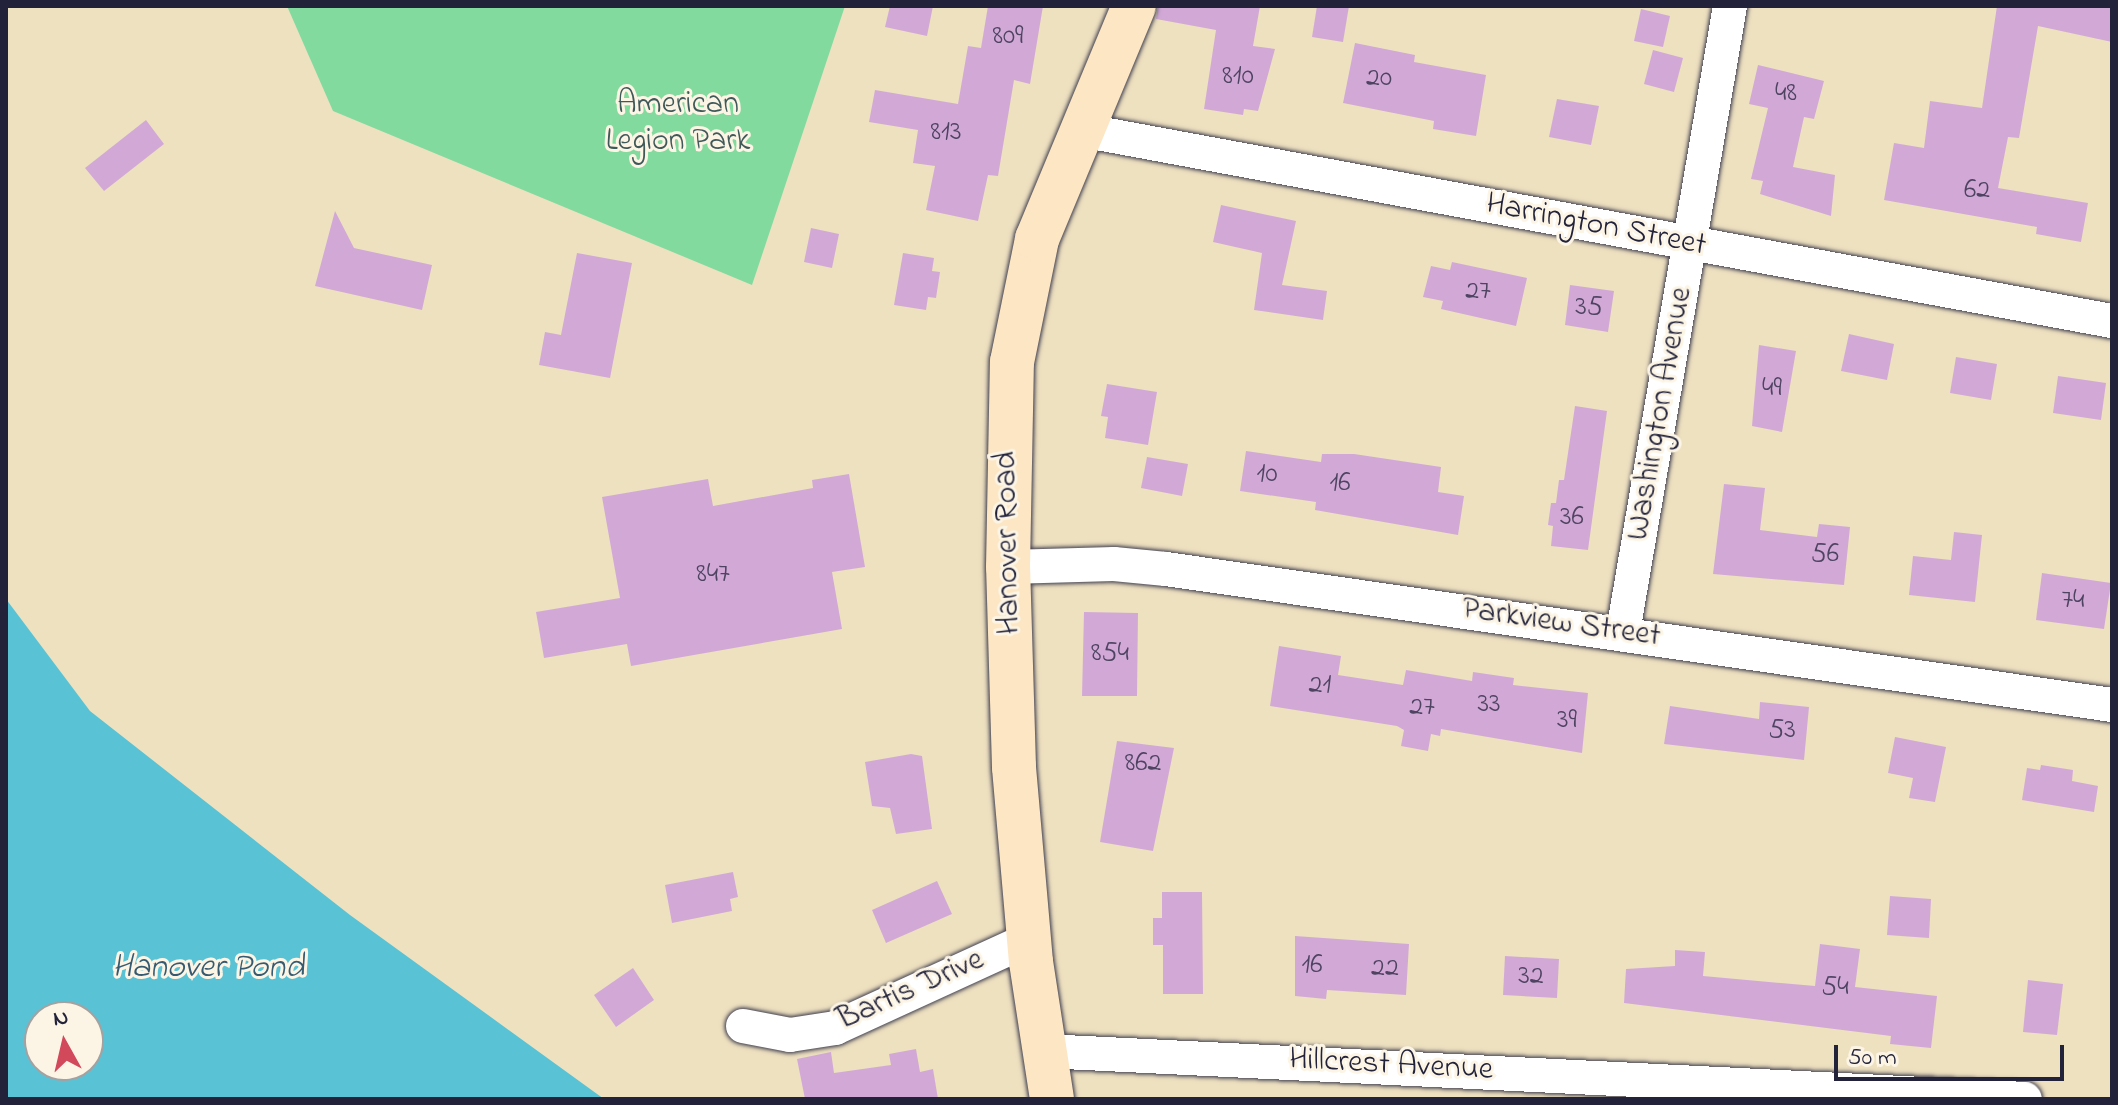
<!DOCTYPE html>
<html>
<head>
<meta charset="utf-8">
<style>
  body { margin:0 }
  #map { position:relative; width:2118px; height:1105px; overflow:hidden; background:#eee1c0; font-family:"Indie Flower",sans-serif }
  div>[style] { position:absolute }
  .green>* { inset:0; background:#83da9e }
  .water>* { inset:0; background:#59c3d5 }
  .building>* { inset:0; background:#d2a9d6 }
  .roads { filter:drop-shadow(0 0 2px #413f4f) drop-shadow(0 0 2px #413f4f) }
  .minor>* { height:34px; margin:-17px; padding:0 17px; transform-origin:17px; border-radius:17px; background:#fff }
  .secondary>* { height:44px; margin:-22px; padding:0 22px; transform-origin:22px; border-radius:22px; background:#fce6c4 }
  span { translate:-50% -50%; white-space:nowrap; text-align:center; line-height:1.15; -webkit-text-stroke:6px #fcf5e5; paint-order:stroke }
  .number-label { font-size:28px; color:#4e4462 }
  .number-label span { -webkit-text-stroke-width:0 }
  .park-label { font-size:32px; color:#3f5959 }
  .street-label { font-size:32px; color:#22223b }
  .water-label { font-size:34px; color:#355a71; font-style:italic }
  .frame { position:absolute; inset:0; border:8px solid #22223b; pointer-events:none }
  .north { position:absolute; left:24px; top:1001px; width:80px; height:80px; box-sizing:border-box; background:#fcf5e5; border:2px solid #a5a1a1; border-radius:50%; rotate:352deg; font-size:22px; font-weight:700; line-height:32px; text-align:center; color:#22223b }
  .north::after { content:''; display:block; margin:auto; width:28px; height:36px; background:#d1495b; clip-path:polygon(50% 0,100% 100%,50% 72%,0 100%) }
  .scale { position:absolute; left:1834px; top:1045px; width:230px; height:36px; box-sizing:border-box; border:4px solid #22223b; border-top:0; padding-left:10px; font-size:24px; line-height:28px; white-space:nowrap; color:#22223b; -webkit-text-stroke:6px #fcf5e5; paint-order:stroke }
</style>
</head>
<body>
<div id="map">
  <div class="green">
    <div style="clip-path:polygon(287px 6px,845px 6px,752px 285px,333px 111px)"></div>
  </div>
  <div class="water">
    <div style="clip-path:polygon(evenodd,6px 599px,90px 711px,350px 915px,604px 1099px,6px 1099px,6px 599px,40px 1017px,88px 1017px,88px 1065px,40px 1065px,40px 1017px)"></div>
  </div>
  <div class="building">
    <div style="clip-path:polygon(890px 6px,933px 6px,927px 36px,885px 27px)"></div>
    <div style="clip-path:polygon(988px 6px,1043px 6px,1030px 84px,1014px 80px,998px 176px,988px 175px,978px 221px,926px 210px,935px 166px,913px 163px,918px 130px,869px 122px,875px 90px,958px 104px,968px 46px,981px 48px)"></div>
    <div style="clip-path:polygon(1158px 6px,1260px 6px,1253px 46px,1275px 49px,1258px 111px,1244px 109px,1243px 115px,1204px 109px,1216px 30px,1156px 19px)"></div>
    <div style="clip-path:polygon(1317px 6px,1349px 6px,1343px 42px,1312px 37px)"></div>
    <div style="clip-path:polygon(1997px 6px,2112px 6px,2112px 42px,2038px 26px,2019px 138px,2008px 137px,1998px 188px,2088px 203px,2081px 242px,2036px 234px,2037px 227px,1884px 200px,1894px 143px,1924px 148px,1930px 101px,1982px 108px)"></div>
    <div style="clip-path:polygon(1641px 9px,1670px 16px,1663px 47px,1634px 41px)"></div>
    <div style="clip-path:polygon(1355px 43px,1415px 55px,1414px 62px,1486px 75px,1476px 136px,1433px 129px,1434px 121px,1343px 103px)"></div>
    <div style="clip-path:polygon(1653px 50px,1683px 58px,1674px 92px,1644px 84px)"></div>
    <div style="clip-path:polygon(1758px 65px,1824px 81px,1814px 119px,1804px 117px,1793px 167px,1835px 175px,1831px 216px,1760px 194px,1763px 181px,1751px 179px,1768px 108px,1749px 104px)"></div>
    <div style="clip-path:polygon(1557px 99px,1599px 106px,1591px 145px,1549px 137px)"></div>
    <div style="clip-path:polygon(146px 120px,164px 144px,104px 191px,85px 168px)"></div>
    <div style="clip-path:polygon(1221px 205px,1296px 221px,1282px 285px,1327px 291px,1323px 320px,1254px 310px,1262px 253px,1213px 242px)"></div>
    <div style="clip-path:polygon(335px 211px,354px 248px,432px 265px,422px 310px,315px 286px)"></div>
    <div style="clip-path:polygon(811px 228px,839px 234px,832px 268px,804px 262px)"></div>
    <div style="clip-path:polygon(577px 253px,632px 263px,610px 378px,539px 365px,545px 332px,561px 335px)"></div>
    <div style="clip-path:polygon(903px 253px,934px 258px,932px 271px,940px 272px,936px 298px,928px 297px,926px 310px,894px 305px)"></div>
    <div style="clip-path:polygon(1452px 262px,1527px 278px,1516px 326px,1441px 309px,1443px 301px,1423px 297px,1431px 266px,1450px 270px)"></div>
    <div style="clip-path:polygon(1570px 285px,1614px 291px,1608px 332px,1565px 325px)"></div>
    <div style="clip-path:polygon(1849px 334px,1894px 344px,1887px 380px,1841px 371px)"></div>
    <div style="clip-path:polygon(1759px 345px,1796px 351px,1782px 432px,1752px 426px)"></div>
    <div style="clip-path:polygon(1956px 357px,1997px 364px,1991px 400px,1950px 393px)"></div>
    <div style="clip-path:polygon(2058px 376px,2106px 383px,2101px 420px,2053px 413px)"></div>
    <div style="clip-path:polygon(1107px 384px,1157px 392px,1148px 445px,1105px 438px,1108px 417px,1101px 416px)"></div>
    <div style="clip-path:polygon(1575px 406px,1607px 411px,1588px 550px,1551px 546px,1553px 526px,1548px 525px,1551px 503px,1556px 503px,1559px 480px,1564px 480px)"></div>
    <div style="clip-path:polygon(1246px 451px,1321px 462px,1322px 454px,1354px 454px,1441px 467px,1438px 492px,1464px 496px,1458px 535px,1315px 510px,1316px 502px,1240px 491px)"></div>
    <div style="clip-path:polygon(1147px 457px,1188px 464px,1182px 496px,1141px 488px)"></div>
    <div style="clip-path:polygon(849px 474px,865px 567px,832px 572px,842px 629px,631px 666px,627px 644px,544px 658px,536px 612px,620px 598px,602px 497px,708px 479px,713px 506px,813px 488px,812px 480px)"></div>
    <div style="clip-path:polygon(1724px 484px,1765px 488px,1760px 530px,1817px 537px,1819px 524px,1850px 527px,1844px 585px,1713px 574px)"></div>
    <div style="clip-path:polygon(1954px 532px,1982px 535px,1975px 602px,1909px 595px,1913px 556px,1951px 560px)"></div>
    <div style="clip-path:polygon(2042px 573px,2111px 583px,2104px 629px,2036px 620px)"></div>
    <div style="clip-path:polygon(1084px 612px,1138px 613px,1137px 696px,1082px 696px)"></div>
    <div style="clip-path:polygon(1279px 646px,1341px 656px,1338px 675px,1403px 685px,1406px 670px,1472px 681px,1473px 672px,1514px 678px,1513px 685px,1588px 693px,1582px 753px,1441px 729px,1440px 736px,1431px 734px,1428px 751px,1401px 746px,1404px 730px,1397px 726px,1270px 706px)"></div>
    <div style="clip-path:polygon(1760px 702px,1809px 707px,1804px 760px,1664px 744px,1670px 706px,1759px 719px)"></div>
    <div style="clip-path:polygon(1895px 737px,1946px 747px,1935px 802px,1909px 798px,1913px 778px,1888px 773px)"></div>
    <div style="clip-path:polygon(1117px 741px,1174px 748px,1153px 851px,1100px 842px)"></div>
    <div style="clip-path:polygon(911px 754px,922px 756px,932px 829px,896px 834px,890px 808px,872px 806px,865px 762px)"></div>
    <div style="clip-path:polygon(2041px 765px,2073px 770px,2072px 781px,2098px 786px,2094px 812px,2022px 800px,2027px 768px,2040px 770px)"></div>
    <div style="clip-path:polygon(733px 872px,738px 897px,730px 899px,732px 911px,672px 923px,665px 885px)"></div>
    <div style="clip-path:polygon(937px 881px,952px 914px,886px 943px,872px 910px)"></div>
    <div style="clip-path:polygon(1162px 892px,1202px 892px,1203px 994px,1163px 994px,1163px 945px,1153px 945px,1153px 918px,1162px 918px)"></div>
    <div style="clip-path:polygon(1890px 896px,1931px 899px,1929px 938px,1887px 935px)"></div>
    <div style="clip-path:polygon(1295px 936px,1409px 944px,1406px 995px,1327px 990px,1326px 999px,1295px 996px)"></div>
    <div style="clip-path:polygon(1820px 944px,1860px 949px,1855px 987px,1937px 996px,1931px 1048px,1890px 1044px,1891px 1036px,1624px 1003px,1626px 969px,1675px 966px,1675px 950px,1705px 952px,1703px 976px,1815px 986px)"></div>
    <div style="clip-path:polygon(1505px 956px,1559px 959px,1557px 998px,1503px 995px)"></div>
    <div style="clip-path:polygon(633px 968px,654px 1000px,616px 1027px,594px 995px)"></div>
    <div style="clip-path:polygon(2028px 980px,2063px 984px,2057px 1035px,2023px 1032px)"></div>
    <div style="clip-path:polygon(916px 1049px,920px 1072px,933px 1069px,938px 1099px,805px 1099px,797px 1059px,831px 1052px,834px 1073px,891px 1065px,889px 1054px)"></div>
  </div>
  <div class="roads">
    <div class="minor">
      <div style="left:1081px;top:130px;width:1049px;rotate:10.5deg"></div>
      <div style="left:1008px;top:567px;width:106px;rotate:-1.6deg"></div>
      <div style="left:1114px;top:564px;width:52px;rotate:5.5deg"></div>
      <div style="left:1166px;top:569px;width:956px;rotate:8.18deg"></div>
      <div style="left:1623px;top:632px;width:635px;rotate:-80.3deg"></div>
      <div style="left:743px;top:1026px;width:48px;rotate:10.8deg"></div>
      <div style="left:790px;top:1035px;width:46px;rotate:-8.8deg"></div>
      <div style="left:835px;top:1028px;width:213px;rotate:-24.6deg"></div>
      <div style="left:1044px;top:1051px;width:982px;rotate:2.8deg"></div>
    </div>
    <div class="secondary">
      <div style="left:1052px;top:1099px;width:139px;rotate:-98.7deg"></div>
      <div style="left:1031px;top:962px;width:196px;rotate:-95deg"></div>
      <div style="left:1014px;top:767px;width:200px;rotate:-91.7deg"></div>
      <div style="left:1008px;top:567px;width:205px;rotate:-88.9deg"></div>
      <div style="left:1012px;top:362px;width:126px;rotate:-78.5deg"></div>
      <div style="left:1037px;top:239px;width:252px;rotate:-67.4deg"></div>
    </div>
  </div>
  <div class="number-label">
    <span style="left:1008px;top:37px">809</span>
    <span style="left:1238px;top:77px">810</span>
    <span style="left:1379px;top:79px">20</span>
    <span style="left:1786px;top:94px">48</span>
    <span style="left:946px;top:133px">813</span>
    <span style="left:1977px;top:191px">62</span>
    <span style="left:1478px;top:292px">27</span>
    <span style="left:1589px;top:308px">35</span>
    <span style="left:1772px;top:389px">49</span>
    <span style="left:1267px;top:475px">10</span>
    <span style="left:1340px;top:484px">16</span>
    <span style="left:1572px;top:518px">36</span>
    <span style="left:1825px;top:555px">56</span>
    <span style="left:713px;top:575px">847</span>
    <span style="left:2073px;top:601px">74</span>
    <span style="left:1110px;top:654px">854</span>
    <span style="left:1320px;top:686px">21</span>
    <span style="left:1489px;top:705px">33</span>
    <span style="left:1422px;top:708px">27</span>
    <span style="left:1567px;top:721px">39</span>
    <span style="left:1782px;top:731px">53</span>
    <span style="left:1143px;top:764px">862</span>
    <span style="left:1312px;top:966px">16</span>
    <span style="left:1385px;top:969px">22</span>
    <span style="left:1531px;top:977px">32</span>
    <span style="left:1835px;top:988px">54</span>
  </div>
  <div class="park-label">
    <span style="left:678px;top:124px">American<br>Legion Park</span>
  </div>
  <div class="street-label">
    <span style="left:1596px;top:226px;rotate:11deg">Harrington Street</span>
    <span style="left:1661px;top:414px;rotate:-80deg">Washington Avenue</span>
    <span style="left:1009px;top:543px;rotate:-91deg">Hanover Road</span>
    <span style="left:1561px;top:624px;rotate:8deg">Parkview Street</span>
    <span style="left:911px;top:991px;rotate:-24deg">Bartis Drive</span>
    <span style="left:1391px;top:1066px;rotate:3deg">Hillcrest Avenue</span>
  </div>
  <div class="water-label">
    <span style="left:208px;top:969px">Hanover Pond</span>
  </div>
  <div class="frame"></div>
  <div class="north">N</div>
  <div class="scale">50 m</div>
</div>
</body>
</html>
